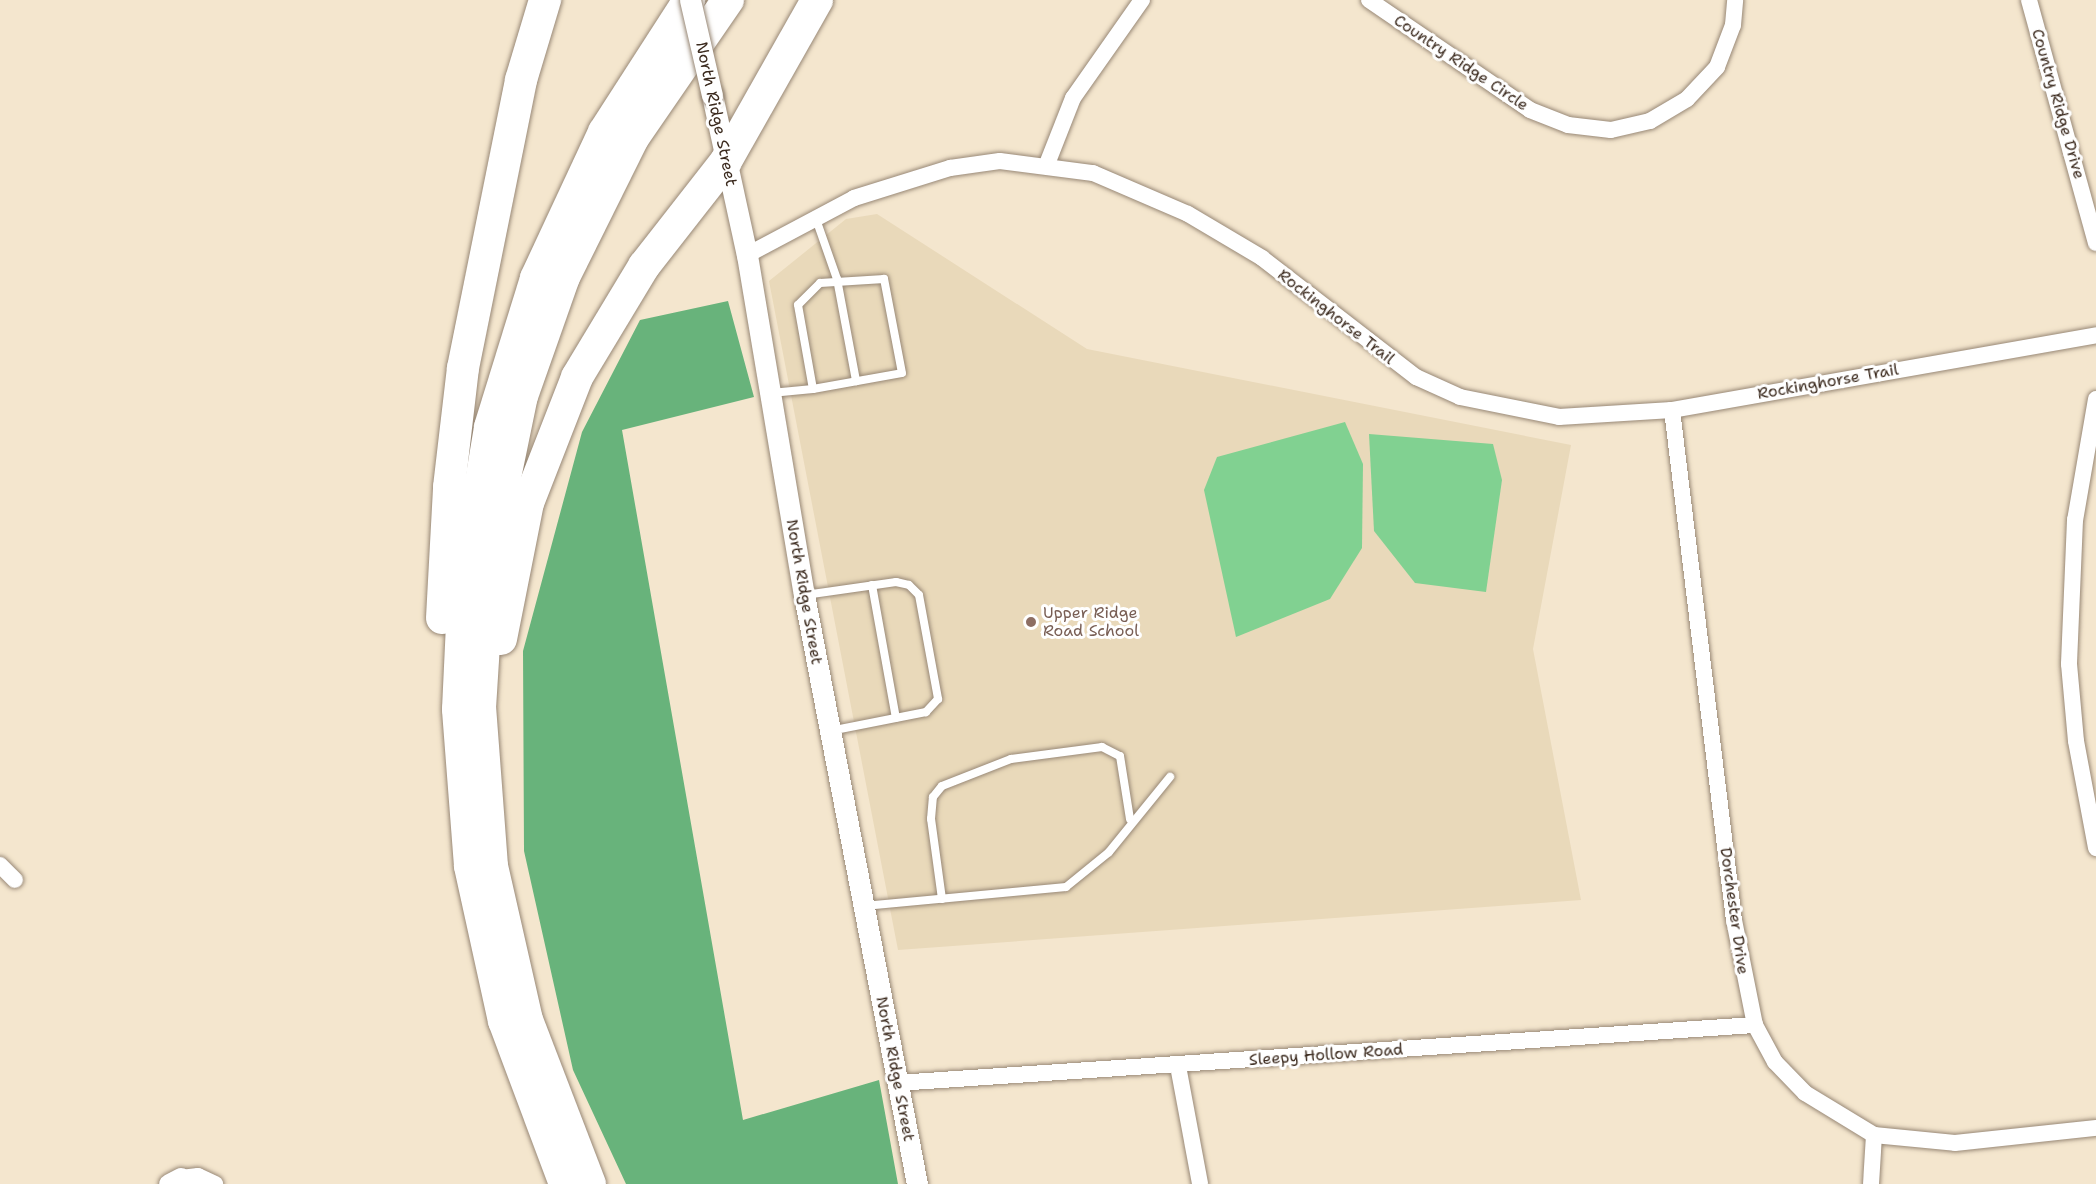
<!DOCTYPE html>
<html>
<head>
<meta charset="utf-8">
<style>
  body { margin:0 }
  #map { position:relative; width:2096px; height:1184px; overflow:hidden; background:#f4e6ce; font-family:"Shantell Sans",sans-serif }
  div>[style] { position:absolute }
  .built>* { inset:0; background:#e9d9ba }
  .green>* { inset:0; background:#81d191 }
  .forest>* { inset:0; background:#68b37b }
  .roads { filter:drop-shadow(0 0 2px #988876) drop-shadow(0 0 2px #988876) }
  .service>* { height:8px; margin:-4px; padding:0 4px; transform-origin:4px; border-radius:4px; background:#fff }
  .minor>* { height:16px; margin:-8px; padding:0 8px; transform-origin:8px; border-radius:8px; background:#fff }
  .tertiary>* { height:21px; margin:-10.5px; padding:0 10.5px; transform-origin:10.5px; border-radius:10.5px; background:#fff }
  .motorway>* { height:32px; margin:-16px; padding:0 16px; transform-origin:16px; border-radius:16px; background:#fff }
  .bridges { filter:drop-shadow(0 0 2px #988876) drop-shadow(0 0 2px #988876) }
  .tertiary-bridge>* { height:21px; margin:-10.5px; padding:0 10.5px; transform-origin:10.5px; border-radius:10.5px; background:#fff }
  .dots>* { width:16px; height:16px; translate:-50% -50%; box-sizing:border-box; border:3px solid #fff; border-radius:50% }
  span { translate:-50% -50%; white-space:nowrap; text-align:center; line-height:1.15; -webkit-text-stroke:6px #fff; paint-order:stroke }
  .street-label { font-size:16px; color:#3b2a1e }
  .education-label { font-size:16px; color:#785e54 }
  .left { translate:0 -50%; text-align:left }
</style>
</head>
<body>
<div id="map">
  <div class="built">
    <div style="clip-path:polygon(877px 214px,1087px 349px,1571px 445px,1533px 649px,1581px 900px,898px 950px,769px 281px,846px 219px)"></div>
  </div>
  <div class="green">
    <div style="clip-path:polygon(1345px 422px,1363px 464px,1362px 548px,1330px 599px,1236px 637px,1204px 490px,1217px 457px)"></div>
    <div style="clip-path:polygon(1369px 434px,1493px 444px,1502px 480px,1486px 592px,1415px 583px,1374px 531px)"></div>
  </div>
  <div class="forest">
    <div style="clip-path:polygon(728px 301px,754px 397px,622px 430px,743px 1120px,879px 1080px,898px 1184px,626px 1184px,573px 1070px,524px 851px,523px 651px,582px 432px,640px 320px)"></div>
  </div>
  <div class="roads">
    <div class="service">
      <div style="left:816px;top:219px;width:64px;rotate:70.7deg"></div>
      <div style="left:837px;top:279px;width:104px;rotate:79.4deg"></div>
      <div style="left:771px;top:393px;width:42px;rotate:-5.4deg"></div>
      <div style="left:813px;top:389px;width:90px;rotate:-10.2deg"></div>
      <div style="left:902px;top:373px;width:96px;rotate:-100.8deg"></div>
      <div style="left:884px;top:279px;width:64px;rotate:176.4deg"></div>
      <div style="left:820px;top:283px;width:31px;rotate:135deg"></div>
      <div style="left:798px;top:305px;width:85px;rotate:79.9deg"></div>
      <div style="left:872px;top:585px;width:135px;rotate:79.8deg"></div>
      <div style="left:805px;top:595px;width:92px;rotate:-8.1deg"></div>
      <div style="left:896px;top:582px;width:13px;rotate:13deg"></div>
      <div style="left:909px;top:585px;width:14px;rotate:45deg"></div>
      <div style="left:919px;top:595px;width:106px;rotate:79.6deg"></div>
      <div style="left:938px;top:699px;width:18px;rotate:133deg"></div>
      <div style="left:926px;top:712px;width:98px;rotate:168.8deg"></div>
      <div style="left:942px;top:899px;width:81px;rotate:-97.8deg"></div>
      <div style="left:931px;top:819px;width:22px;rotate:-85deg"></div>
      <div style="left:933px;top:797px;width:14px;rotate:-51deg"></div>
      <div style="left:942px;top:786px;width:74px;rotate:-21.4deg"></div>
      <div style="left:1011px;top:759px;width:92px;rotate:-7.5deg"></div>
      <div style="left:1102px;top:747px;width:20px;rotate:27deg"></div>
      <div style="left:1120px;top:756px;width:64px;rotate:81deg"></div>
      <div style="left:864px;top:906px;width:203px;rotate:-5.4deg"></div>
      <div style="left:1066px;top:887px;width:55px;rotate:-39.1deg"></div>
      <div style="left:1109px;top:852px;width:97px;rotate:-50.9deg"></div>
    </div>
    <div class="minor">
      <div style="left:1369px;top:0;width:195px;rotate:34.3deg"></div>
      <div style="left:1530px;top:110px;width:41px;rotate:21.5deg"></div>
      <div style="left:1568px;top:125px;width:43px;rotate:6.6deg"></div>
      <div style="left:1611px;top:130px;width:40px;rotate:-13deg"></div>
      <div style="left:1650px;top:121px;width:43px;rotate:-30.7deg"></div>
      <div style="left:1687px;top:99px;width:44px;rotate:-46.8deg"></div>
      <div style="left:1717px;top:67px;width:45px;rotate:-69.1deg"></div>
      <div style="left:1733px;top:25px;width:25px;rotate:-85deg"></div>
      <div style="left:2029px;top:0;width:252px;rotate:74.6deg"></div>
      <div style="left:1047px;top:164px;width:71px;rotate:-68.5deg"></div>
      <div style="left:1073px;top:98px;width:120px;rotate:-54.9deg"></div>
      <div style="left:747px;top:255px;width:121px;rotate:-28deg"></div>
      <div style="left:854px;top:198px;width:101px;rotate:-17.4deg"></div>
      <div style="left:950px;top:168px;width:50px;rotate:-8deg"></div>
      <div style="left:1000px;top:161px;width:94px;rotate:7.4deg"></div>
      <div style="left:1093px;top:173px;width:103px;rotate:23.3deg"></div>
      <div style="left:1188px;top:214px;width:86px;rotate:30.7deg"></div>
      <div style="left:1262px;top:258px;width:195px;rotate:37.7deg"></div>
      <div style="left:1416px;top:377px;width:48px;rotate:24.4deg"></div>
      <div style="left:1460px;top:397px;width:101px;rotate:11.4deg"></div>
      <div style="left:1559px;top:417px;width:113px;rotate:-3.5deg"></div>
      <div style="left:1672px;top:410px;width:431px;rotate:-10deg"></div>
      <div style="left:2096px;top:399px;width:123px;rotate:99.8deg"></div>
      <div style="left:2075px;top:520px;width:144px;rotate:92.4deg"></div>
      <div style="left:2069px;top:664px;width:77px;rotate:84.8deg"></div>
      <div style="left:2076px;top:741px;width:109px;rotate:79.4deg"></div>
      <div style="left:1672px;top:410px;width:514px;rotate:83.07deg"></div>
      <div style="left:1734px;top:920px;width:107px;rotate:78.7deg"></div>
      <div style="left:1755px;top:1025px;width:42px;rotate:61.6deg"></div>
      <div style="left:1775px;top:1062px;width:43px;rotate:45.9deg"></div>
      <div style="left:1805px;top:1093px;width:81px;rotate:31.3deg"></div>
      <div style="left:1874px;top:1135px;width:81px;rotate:5.6deg"></div>
      <div style="left:1955px;top:1143px;width:142px;rotate:-6.1deg"></div>
      <div style="left:0;top:865px;width:21px;rotate:45deg"></div>
      <div style="left:1178px;top:1066px;width:120px;rotate:79.4deg"></div>
      <div style="left:897px;top:1083px;width:860px;rotate:-3.87deg"></div>
      <div style="left:181px;top:1178px;width:17px;rotate:-7deg"></div>
      <div style="left:198px;top:1176px;width:19px;rotate:25deg"></div>
      <div style="left:1871px;top:1184px;width:49px;rotate:-86.5deg"></div>
    </div>
    <div class="tertiary">
      <div style="left:712px;top:95px;width:164px;rotate:77.7deg"></div>
      <div style="left:747px;top:255px;width:345px;rotate:80.5deg"></div>
      <div style="left:804px;top:595px;width:600px;rotate:79.14deg"></div>
      <div style="left:169px;top:1184px;width:13px;rotate:-27deg"></div>
    </div>
    <div class="motorway">
      <div style="left:442px;top:618px;width:131px;rotate:-86.9deg"></div>
      <div style="left:449px;top:487px;width:120px;rotate:-83.3deg"></div>
      <div style="left:463px;top:368px;width:294px;rotate:-78.6deg"></div>
      <div style="left:521px;top:80px;width:84px;rotate:-73.3deg"></div>
      <div style="left:501px;top:639px;width:139px;rotate:-78.8deg"></div>
      <div style="left:528px;top:503px;width:135px;rotate:-68.7deg"></div>
      <div style="left:577px;top:377px;width:130px;rotate:-58.9deg"></div>
      <div style="left:644px;top:266px;width:133px;rotate:-52deg"></div>
      <div style="left:726px;top:161px;width:185px;rotate:-60.5deg"></div>
      <div style="left:565px;top:1184px;width:174px;rotate:-110.5deg"></div>
      <div style="left:504px;top:1021px;width:159px;rotate:-102.4deg"></div>
      <div style="left:470px;top:866px;width:157px;rotate:-94.4deg"></div>
      <div style="left:458px;top:709px;width:126px;rotate:-87.3deg"></div>
      <div style="left:464px;top:583px;width:158px;rotate:-80.5deg"></div>
      <div style="left:490px;top:427px;width:156px;rotate:-72.8deg"></div>
      <div style="left:536px;top:278px;width:161px;rotate:-65deg"></div>
      <div style="left:604px;top:132px;width:157px;rotate:-57.2deg"></div>
      <div style="left:590px;top:1184px;width:176px;rotate:-111deg"></div>
      <div style="left:527px;top:1020px;width:158px;rotate:-102.8deg"></div>
      <div style="left:492px;top:866px;width:158px;rotate:-94.3deg"></div>
      <div style="left:480px;top:708px;width:158px;rotate:-86.4deg"></div>
      <div style="left:490px;top:550px;width:157px;rotate:-78.3deg"></div>
      <div style="left:522px;top:396px;width:126px;rotate:-70.6deg"></div>
      <div style="left:564px;top:277px;width:155px;rotate:-63.6deg"></div>
      <div style="left:633px;top:138px;width:168px;rotate:-55.5deg"></div>
    </div>
  </div>
  <div class="bridges">
    <div class="tertiary-bridge">
      <div style="left:690px;top:0;width:98px;rotate:77deg"></div>
    </div>
  </div>
  <div class="dots">
    <div style="left:1031px;top:622px;background:#8d6e63"></div>
  </div>
  <div class="street-label">
    <span style="left:1461px;top:63px;rotate:34deg">Country Ridge Circle</span>
    <span style="left:2058px;top:104px;rotate:74deg">Country Ridge Drive</span>
    <span style="left:716px;top:114px;rotate:78deg">North Ridge Street</span>
    <span style="left:1336px;top:317px;rotate:38deg">Rockinghorse Trail</span>
    <span style="left:1828px;top:382px;rotate:-10deg">Rockinghorse Trail</span>
    <span style="left:804px;top:592px;rotate:80deg">North Ridge Street</span>
    <span style="left:1734px;top:911px;rotate:82deg">Dorchester Drive</span>
    <span style="left:1326px;top:1055px;rotate:-4deg">Sleepy Hollow Road</span>
    <span style="left:895px;top:1069px;rotate:79deg">North Ridge Street</span>
  </div>
  <div class="education-label">
    <span class="left" style="left:1043px;top:622px">Upper Ridge<br>Road School</span>
  </div>
</div>
</body>
</html>
